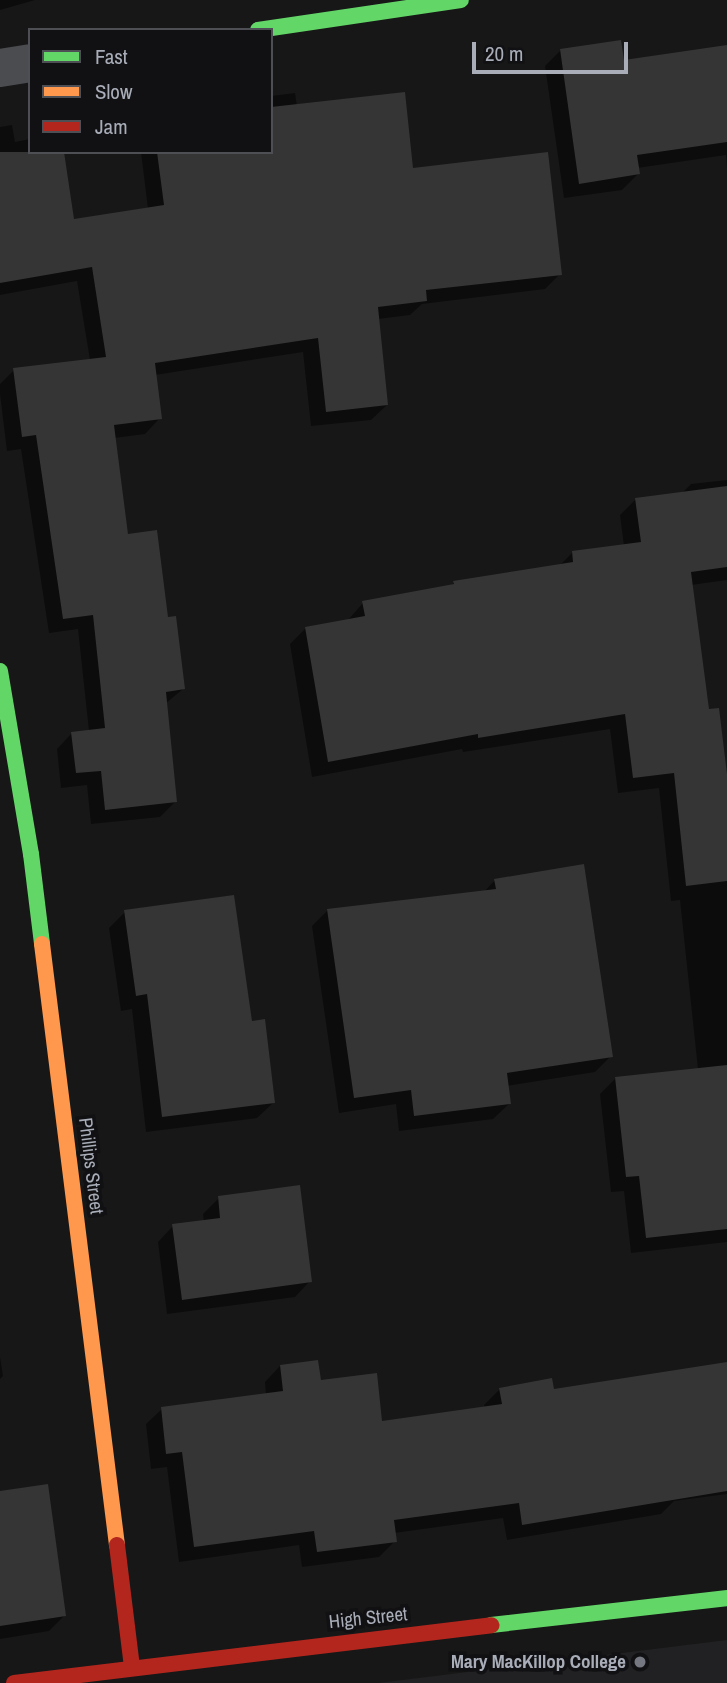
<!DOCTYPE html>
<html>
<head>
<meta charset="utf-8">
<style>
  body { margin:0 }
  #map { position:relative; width:727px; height:1683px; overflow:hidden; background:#171717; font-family:"Archivo Narrow",sans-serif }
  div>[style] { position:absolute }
  .built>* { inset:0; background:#212123 }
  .shadow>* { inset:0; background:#0007 }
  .building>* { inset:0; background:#353536 }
  .street>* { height:38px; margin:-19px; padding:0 19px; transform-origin:19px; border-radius:19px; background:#4b4c50 }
  .fast>* { height:16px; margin:-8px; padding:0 8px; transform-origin:8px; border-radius:8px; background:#63d668 }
  .slow>* { height:16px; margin:-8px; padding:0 8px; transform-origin:8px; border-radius:8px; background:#ff974d }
  .jam>* { height:16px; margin:-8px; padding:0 8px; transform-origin:8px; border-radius:8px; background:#b3261e }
  .dots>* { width:19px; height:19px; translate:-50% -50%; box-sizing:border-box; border:4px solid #111113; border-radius:50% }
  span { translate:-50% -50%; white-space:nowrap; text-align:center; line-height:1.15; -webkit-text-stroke:7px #111113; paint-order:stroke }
  .street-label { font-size:19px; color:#a8adb8 }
  .poi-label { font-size:19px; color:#a8adb8; font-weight:700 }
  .right { translate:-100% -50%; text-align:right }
  .legend { position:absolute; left:28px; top:28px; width:245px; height:126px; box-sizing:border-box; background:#111113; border:2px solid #4d4f55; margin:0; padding:9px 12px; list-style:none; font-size:21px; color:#a8adb8 }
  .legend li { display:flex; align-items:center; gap:14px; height:35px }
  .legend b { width:35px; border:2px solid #4d4f55 }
  .scale { position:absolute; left:472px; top:42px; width:156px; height:32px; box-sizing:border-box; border:4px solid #a8adb8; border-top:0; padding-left:9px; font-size:21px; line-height:24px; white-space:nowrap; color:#a8adb8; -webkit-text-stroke:5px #111113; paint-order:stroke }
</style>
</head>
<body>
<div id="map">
  <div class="built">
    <div style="clip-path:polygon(727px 1640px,727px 1683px,378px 1683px)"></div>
  </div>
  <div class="shadow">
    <div style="clip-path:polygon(0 0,35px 0,0 10px)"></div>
    <div style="clip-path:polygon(727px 47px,727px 168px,726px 155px,637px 168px,638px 174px,622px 190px,564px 198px,545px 66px,561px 50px,622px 62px)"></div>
    <div style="clip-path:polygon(295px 93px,297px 106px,411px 170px,560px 274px,545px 289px,422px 304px,410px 315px,378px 319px,387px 405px,371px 420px,311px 426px,303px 352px,155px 375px,160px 418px,145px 434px,114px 438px,126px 536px,167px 619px,183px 689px,165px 704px,176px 801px,160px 817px,91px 824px,87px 785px,61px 788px,57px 749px,72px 733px,89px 731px,78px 629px,49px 633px,21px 449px,7px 451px,0 394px,0 384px,14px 370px,90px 360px,77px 281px,0 295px,0 127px,12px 125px,15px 142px,30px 139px,30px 152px,73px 221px,148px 209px,141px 152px,271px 152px,271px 96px)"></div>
    <div style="clip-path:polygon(727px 480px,727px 580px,691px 585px,707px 711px,727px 787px,727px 1242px,631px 1253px,624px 1191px,611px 1192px,600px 1094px,616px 1078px,698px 1069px,680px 900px,671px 901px,659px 788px,618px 793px,610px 729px,463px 752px,462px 749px,312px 777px,290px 644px,306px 628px,347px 621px,363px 603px,451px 586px,454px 583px,559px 566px,572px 553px,624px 546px,620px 515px,636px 499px,682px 493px,691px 484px)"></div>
    <div style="clip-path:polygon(495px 880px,611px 1056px,595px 1072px,507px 1086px,509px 1104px,493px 1119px,399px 1131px,396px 1104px,339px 1113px,312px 926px,328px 910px,484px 892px)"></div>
    <div style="clip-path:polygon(125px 912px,250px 1023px,273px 1103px,257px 1118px,146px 1132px,132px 1009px,121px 1011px,109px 928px)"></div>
    <div style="clip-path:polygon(219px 1198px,310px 1281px,295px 1297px,167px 1314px,158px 1242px,173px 1226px,204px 1222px,203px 1214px)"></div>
    <div style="clip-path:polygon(0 1357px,3px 1376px,0 1379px)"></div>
    <div style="clip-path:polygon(727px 1364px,727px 1494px,674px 1501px,661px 1514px,507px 1540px,503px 1518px,394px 1533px,395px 1541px,379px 1557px,302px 1567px,299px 1545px,179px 1562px,167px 1467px,151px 1469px,146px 1424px,162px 1409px,266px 1395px,265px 1382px,280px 1366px,319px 1382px,381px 1423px,485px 1408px,484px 1405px,500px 1389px,552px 1391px)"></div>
    <div style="clip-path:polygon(0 1493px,64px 1616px,49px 1631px,0 1639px)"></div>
  </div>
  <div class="building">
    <div style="clip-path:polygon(621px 40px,624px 60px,727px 45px,727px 142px,637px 155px,640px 174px,579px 184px,560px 49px)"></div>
    <div style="clip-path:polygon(405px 92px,413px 168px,548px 152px,562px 275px,426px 290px,427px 301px,378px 307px,388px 405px,326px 412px,318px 338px,155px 363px,162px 419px,114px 425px,128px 534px,157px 530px,168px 617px,176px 616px,185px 689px,166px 692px,177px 802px,105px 810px,101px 771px,76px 773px,71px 732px,105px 728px,93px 615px,63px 619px,36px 435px,22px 437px,13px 368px,106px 357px,92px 267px,0 283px,0 152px,64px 152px,74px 219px,164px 205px,157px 152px,271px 152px,271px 107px)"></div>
    <div style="clip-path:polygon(727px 486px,727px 567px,691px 572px,709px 709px,719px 708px,727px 774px,727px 881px,686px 886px,674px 773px,633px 778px,625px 714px,478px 738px,478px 734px,328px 762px,305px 627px,365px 616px,362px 601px,454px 584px,453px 581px,573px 562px,572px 551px,641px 542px,635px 498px)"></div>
    <div style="clip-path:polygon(584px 864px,613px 1057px,507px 1073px,511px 1104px,414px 1116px,411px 1090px,354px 1098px,327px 909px,496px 889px,494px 879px)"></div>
    <div style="clip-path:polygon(234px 895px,252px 1021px,265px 1019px,275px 1103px,162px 1117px,147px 994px,136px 996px,124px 910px)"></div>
    <div style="clip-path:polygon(727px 1065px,727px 1229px,646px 1238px,639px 1176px,626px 1177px,615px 1077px)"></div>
    <div style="clip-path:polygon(300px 1185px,312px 1282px,182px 1300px,172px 1224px,220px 1218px,218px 1196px)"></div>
    <div style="clip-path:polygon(318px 1360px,321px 1380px,377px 1373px,382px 1421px,502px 1404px,499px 1388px,552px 1378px,554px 1389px,727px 1362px,727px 1491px,522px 1525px,519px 1503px,394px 1520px,397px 1542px,317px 1552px,314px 1531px,194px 1547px,182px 1452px,166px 1454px,161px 1407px,283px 1391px,280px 1365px)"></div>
    <div style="clip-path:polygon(48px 1484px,66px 1616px,0 1626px,0 1491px)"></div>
  </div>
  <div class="street">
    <div style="left:0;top:68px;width:30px;rotate:-9deg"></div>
  </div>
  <div class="fast">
    <div style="left:258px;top:30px;width:205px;rotate:-8.4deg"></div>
    <div style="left:0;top:671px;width:186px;rotate:80.4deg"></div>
    <div style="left:31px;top:854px;width:91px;rotate:83deg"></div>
    <div style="left:491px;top:1625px;width:238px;rotate:-6.5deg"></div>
  </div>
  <div class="slow">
    <div style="left:42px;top:944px;width:606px;rotate:82.89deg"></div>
  </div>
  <div class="jam">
    <div style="left:117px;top:1545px;width:123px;rotate:83deg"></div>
    <div style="left:14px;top:1683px;width:481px;rotate:-6.9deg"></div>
  </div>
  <div class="dots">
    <div style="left:640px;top:1662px;background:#757880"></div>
  </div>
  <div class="street-label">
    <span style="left:91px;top:1166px;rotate:83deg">Phillips Street</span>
    <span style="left:368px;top:1618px;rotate:-6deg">High Street</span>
  </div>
  <div class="poi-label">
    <span class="right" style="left:626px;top:1662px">Mary MacKillop College</span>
  </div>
  <ul class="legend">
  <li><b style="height:9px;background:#63d668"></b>Fast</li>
  <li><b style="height:9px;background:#ff974d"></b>Slow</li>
  <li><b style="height:9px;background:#b3261e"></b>Jam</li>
  </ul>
  <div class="scale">20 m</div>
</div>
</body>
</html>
